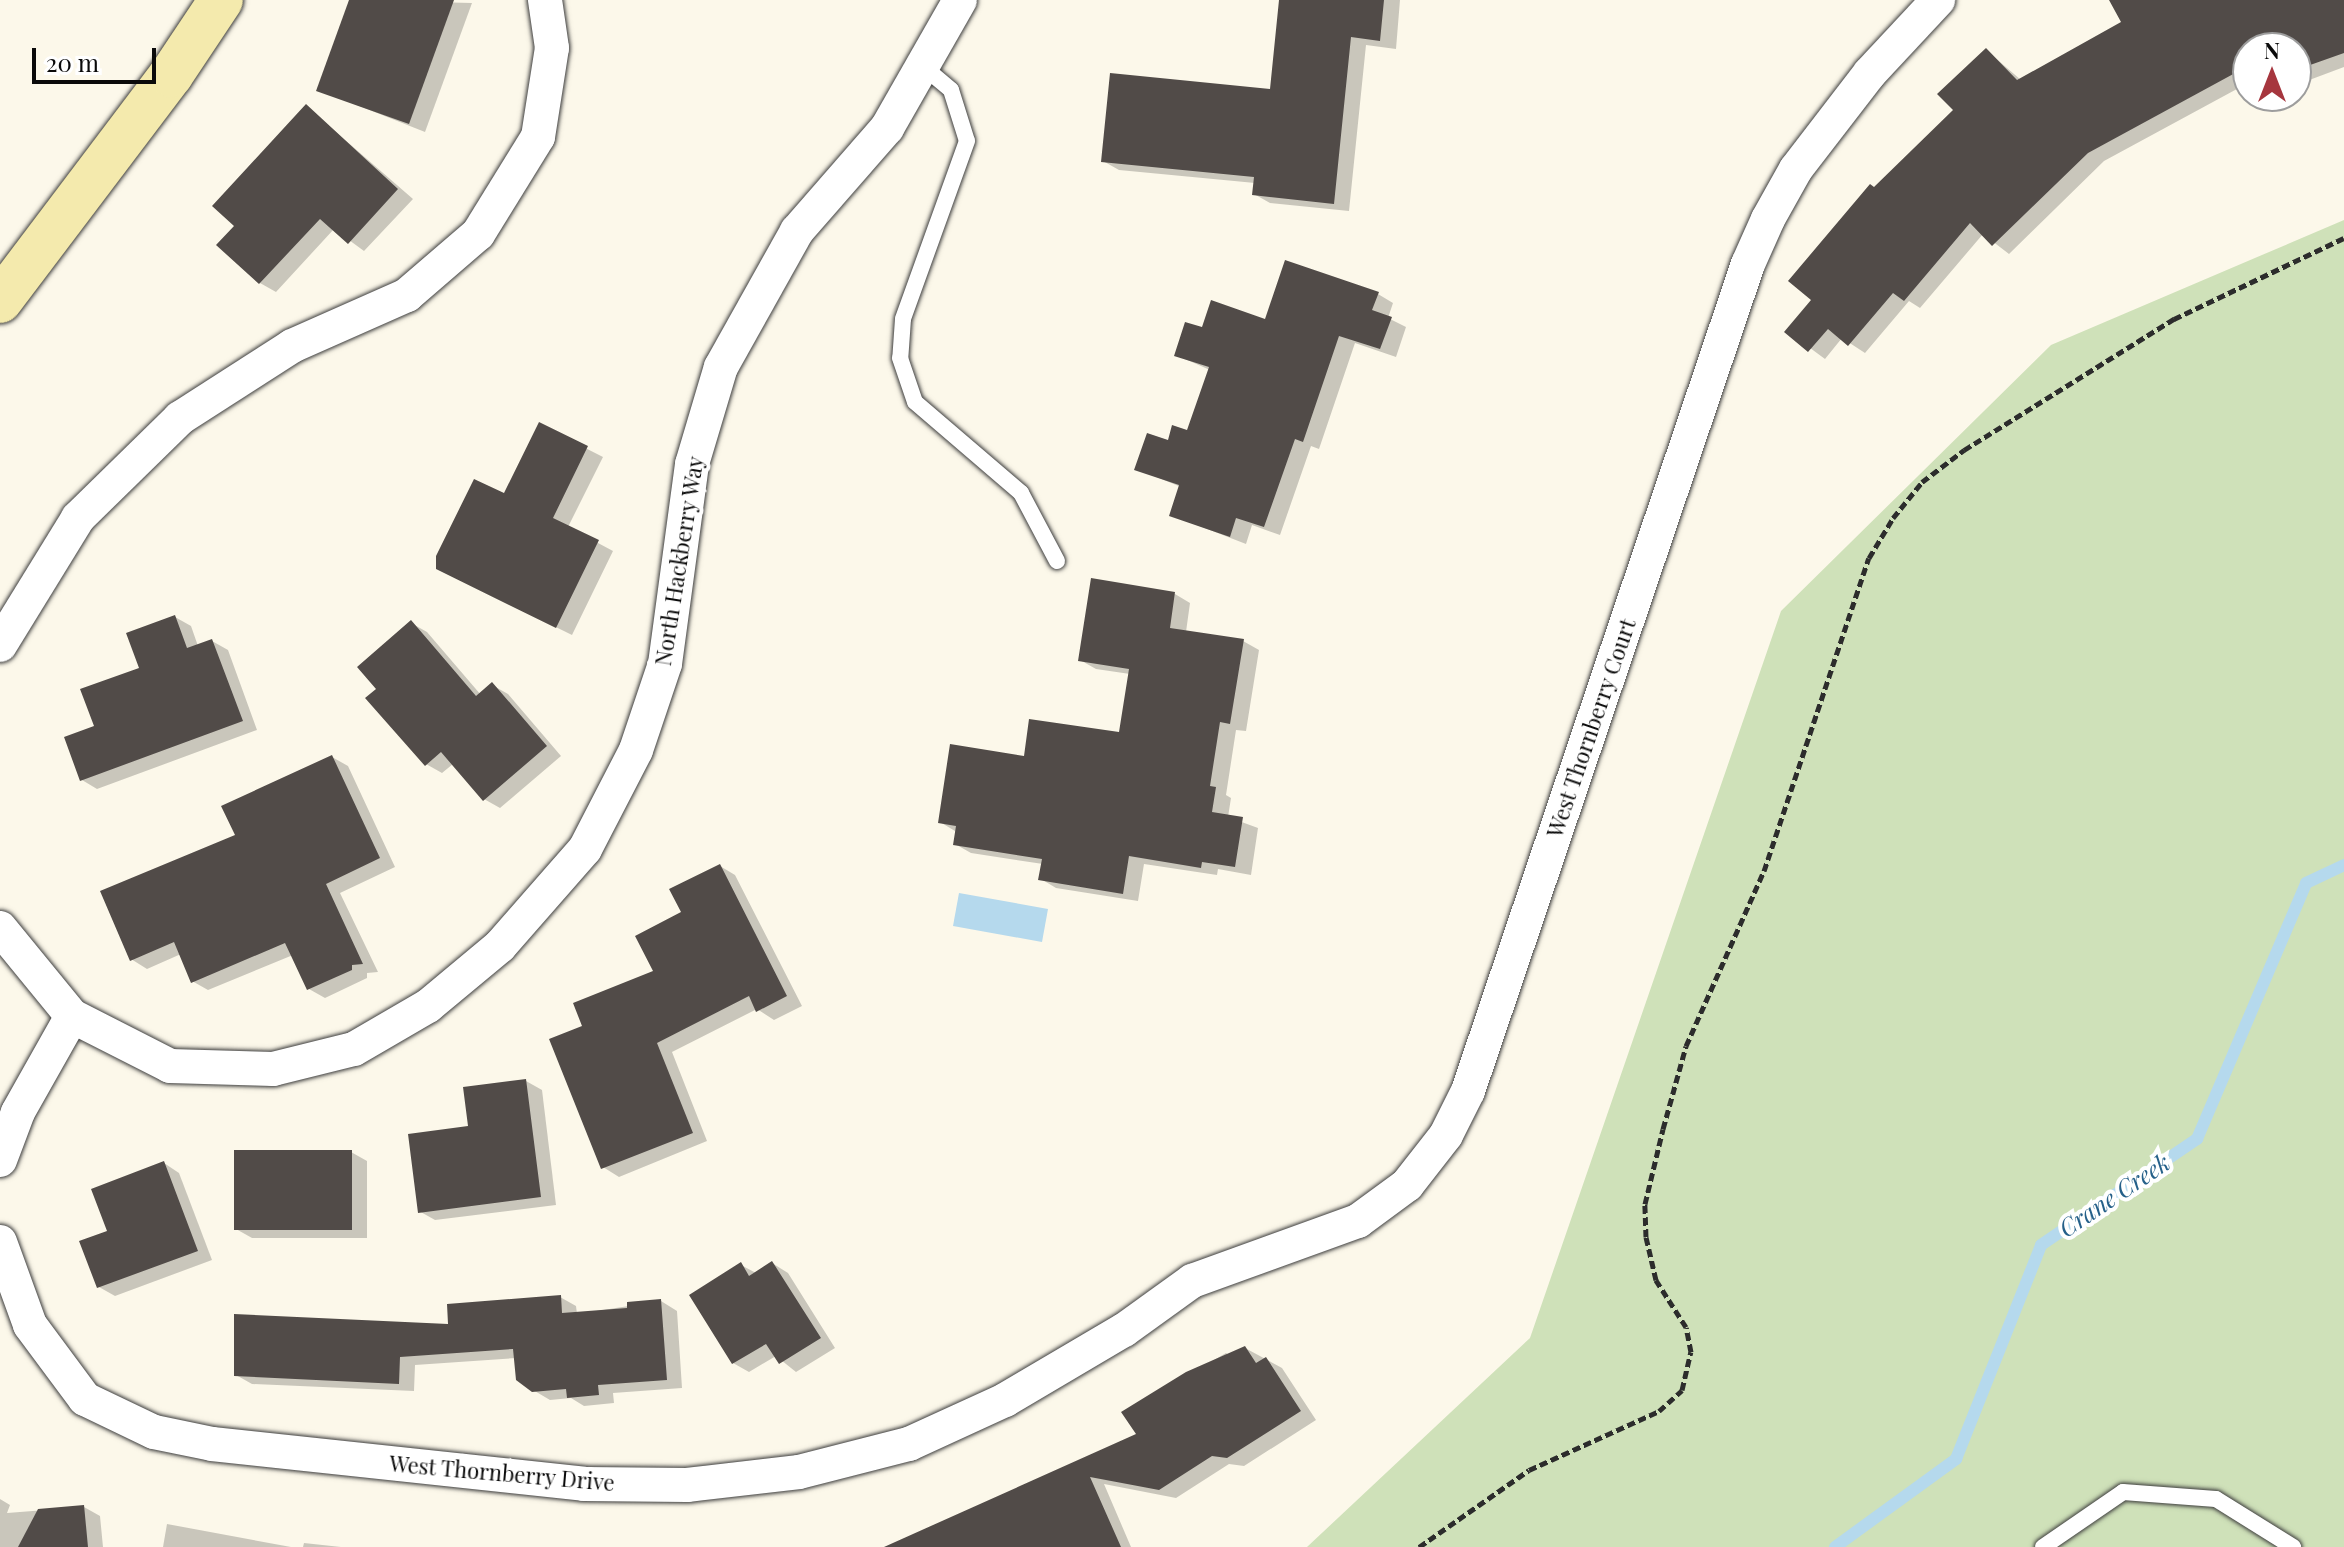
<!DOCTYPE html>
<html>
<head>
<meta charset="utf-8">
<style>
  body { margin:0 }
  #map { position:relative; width:2344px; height:1547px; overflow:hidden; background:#fcf8ea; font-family:"Playfair Display",serif }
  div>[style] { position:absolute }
  .green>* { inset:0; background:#cfe1b9 }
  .water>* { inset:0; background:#b5d9ed }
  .shadow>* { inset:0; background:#0003 }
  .stream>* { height:12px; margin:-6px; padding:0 6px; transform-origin:6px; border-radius:6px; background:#b5d9ed }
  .building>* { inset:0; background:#514b48 }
  .path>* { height:5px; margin-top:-2.5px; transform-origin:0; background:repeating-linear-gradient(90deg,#2c2c2c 0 8px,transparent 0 12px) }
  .roads { filter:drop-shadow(0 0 2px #3d3d3d) drop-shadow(0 0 2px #3d3d3d) }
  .lane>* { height:16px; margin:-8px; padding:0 8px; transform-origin:8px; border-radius:8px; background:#fff }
  .street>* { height:34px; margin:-17px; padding:0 17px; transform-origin:17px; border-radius:17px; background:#fff }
  .secondary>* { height:44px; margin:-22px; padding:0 22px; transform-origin:22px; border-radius:22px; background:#f4eaad }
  span { translate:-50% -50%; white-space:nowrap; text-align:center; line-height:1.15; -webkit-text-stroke:8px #fff; paint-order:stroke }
  .street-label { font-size:22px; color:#0a0a0a }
  .water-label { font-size:24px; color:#256089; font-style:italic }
  .north { position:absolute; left:2232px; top:32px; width:80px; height:80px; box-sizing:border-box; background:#fff; border:2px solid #9d9d9d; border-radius:50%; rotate:0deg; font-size:22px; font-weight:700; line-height:32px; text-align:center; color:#0a0a0a }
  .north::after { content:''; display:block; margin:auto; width:28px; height:36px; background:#a6363e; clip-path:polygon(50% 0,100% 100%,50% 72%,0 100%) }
  .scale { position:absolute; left:32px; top:48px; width:124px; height:36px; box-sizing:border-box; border:4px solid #0a0a0a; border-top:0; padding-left:10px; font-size:24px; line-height:28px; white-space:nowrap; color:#0a0a0a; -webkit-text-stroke:6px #fff; paint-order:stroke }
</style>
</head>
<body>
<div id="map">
  <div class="green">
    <div style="clip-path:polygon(2344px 220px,2344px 1547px,1307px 1547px,1530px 1338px,1781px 611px,2051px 345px)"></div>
  </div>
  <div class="water">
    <div style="clip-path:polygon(959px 893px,1048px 909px,1042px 942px,953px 926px)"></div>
  </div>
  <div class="shadow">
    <div style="clip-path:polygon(352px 0,472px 3px,425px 132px,319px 90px)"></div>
    <div style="clip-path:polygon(1281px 0,1400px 0,1396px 49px,1366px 45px,1349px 211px,1270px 203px,1254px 194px,1255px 183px,1119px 170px,1103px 161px,1272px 91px)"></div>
    <div style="clip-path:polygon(2111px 0,2344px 0,2344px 67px,2296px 85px,2296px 48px,2248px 48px,2248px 83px,2104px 161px,2009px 254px,1983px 234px,1920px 308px,1909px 301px,1865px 353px,1842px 338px,1825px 359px,1787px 331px,1814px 300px,1875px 189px,1955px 110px,1986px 50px,2021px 80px,2124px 23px)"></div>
    <div style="clip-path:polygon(306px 106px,413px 199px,364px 251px,334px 229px,276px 292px,260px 283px,237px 226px)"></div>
    <div style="clip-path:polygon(1378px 294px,1393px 303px,1388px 318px,1406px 327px,1396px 357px,1355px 343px,1319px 449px,1311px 446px,1280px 535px,1252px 525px,1246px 544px,1171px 515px,1181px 487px,1137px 469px,1188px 433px,1210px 370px,1176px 355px,1203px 330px,1266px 321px)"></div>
    <div style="clip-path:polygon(540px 425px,603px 457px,568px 527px,613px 551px,572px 635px,454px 577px,504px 496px)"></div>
    <div style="clip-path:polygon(1093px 581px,1175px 594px,1190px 603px,1186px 632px,1243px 641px,1259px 650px,1246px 731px,1236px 730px,1226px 795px,1231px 798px,1228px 817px,1258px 828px,1251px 875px,1218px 869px,1217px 875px,1144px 864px,1138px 901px,1056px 888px,1041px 879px,1043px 864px,971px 853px,955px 844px,955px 831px,940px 822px,1025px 758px,1121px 734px,1130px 674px,1096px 669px,1080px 660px)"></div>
    <div style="clip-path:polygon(175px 617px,191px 626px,198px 646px,212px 641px,228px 650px,257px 730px,97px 789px,82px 780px)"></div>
    <div style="clip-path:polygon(411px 623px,427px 632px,481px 695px,492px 685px,508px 694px,561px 756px,500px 808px,484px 799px,453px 764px,442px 773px,426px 764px,379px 689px)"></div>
    <div style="clip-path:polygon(332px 757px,348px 766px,395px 867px,340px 893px,378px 972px,367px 973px,367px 978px,325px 998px,309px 989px,293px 955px,208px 990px,192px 981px,181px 954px,147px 969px,131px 959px,237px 836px)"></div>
    <div style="clip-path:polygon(720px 866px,735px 875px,802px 1006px,774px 1020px,757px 1009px,672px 1052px,707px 1141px,619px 1177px,603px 1167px,585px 1027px,656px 972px,684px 913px)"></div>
    <div style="clip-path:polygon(526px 1081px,542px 1090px,556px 1205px,435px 1220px,419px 1211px)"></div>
    <div style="clip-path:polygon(351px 1152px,367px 1161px,367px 1238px,252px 1238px,236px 1229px)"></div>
    <div style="clip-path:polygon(164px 1163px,179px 1173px,212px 1260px,115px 1296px,99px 1287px,109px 1232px)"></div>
    <div style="clip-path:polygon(772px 1263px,788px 1273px,835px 1348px,796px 1372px,776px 1356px,749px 1372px,733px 1363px,741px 1265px,756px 1273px)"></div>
    <div style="clip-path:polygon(560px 1297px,576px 1306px,577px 1314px,661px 1301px,677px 1311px,682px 1388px,613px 1393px,614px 1403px,584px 1406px,571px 1398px,550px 1400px,533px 1390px,516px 1358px,415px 1365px,414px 1391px,252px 1384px,236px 1375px)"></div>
    <div style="clip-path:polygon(1245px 1348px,1282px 1368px,1316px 1420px,1244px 1466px,1229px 1464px,1176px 1498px,1104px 1484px,1131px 1547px,912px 1547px,1139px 1435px,1124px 1413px,1226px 1353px,1232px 1357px)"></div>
    <div style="clip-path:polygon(0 1499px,10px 1505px,7px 1513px,84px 1507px,100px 1516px,103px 1547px,0 1547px)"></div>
    <div style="clip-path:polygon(167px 1524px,291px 1547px,163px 1547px)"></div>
    <div style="clip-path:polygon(304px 1543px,341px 1547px,303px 1547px)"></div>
  </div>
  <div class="stream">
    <div style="left:1835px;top:1547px;width:150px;rotate:-36deg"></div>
    <div style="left:1956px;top:1459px;width:230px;rotate:-68.3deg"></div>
    <div style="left:2041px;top:1245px;width:189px;rotate:-34.2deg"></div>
    <div style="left:2197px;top:1139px;width:278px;rotate:-66.9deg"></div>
    <div style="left:2306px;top:883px;width:42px;rotate:-25.3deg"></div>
  </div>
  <div class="building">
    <div style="clip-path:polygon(349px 0,454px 0,409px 124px,316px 91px)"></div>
    <div style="clip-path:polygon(1279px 0,1384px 0,1380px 41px,1351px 37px,1334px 204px,1252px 195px,1254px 177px,1101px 162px,1110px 73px,1270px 89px)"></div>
    <div style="clip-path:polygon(2109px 0,2344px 0,2344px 53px,2296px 70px,2296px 48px,2248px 48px,2248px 66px,2088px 153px,1992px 246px,1970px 223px,1904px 301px,1893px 293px,1848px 346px,1828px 329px,1808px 352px,1784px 332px,1811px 300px,1788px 281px,1870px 184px,1874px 187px,1953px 110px,1937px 94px,1986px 48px,2017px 80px,2121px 22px)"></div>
    <div style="clip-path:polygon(306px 104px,398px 189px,348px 244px,320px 219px,259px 284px,216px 245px,234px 226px,212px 206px)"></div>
    <div style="clip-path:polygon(1285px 260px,1379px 292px,1372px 310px,1392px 317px,1380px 349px,1339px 336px,1303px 442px,1295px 439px,1264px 527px,1236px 518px,1230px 537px,1169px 516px,1179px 485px,1134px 470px,1147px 433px,1168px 440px,1172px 425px,1187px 430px,1209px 367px,1174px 356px,1185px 322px,1202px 327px,1211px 300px,1265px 319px)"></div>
    <div style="clip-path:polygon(539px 422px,588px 446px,553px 518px,599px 540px,556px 628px,436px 569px,436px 556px,474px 479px,504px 493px)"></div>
    <div style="clip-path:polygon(1091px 578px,1175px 592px,1170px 628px,1244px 639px,1230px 724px,1220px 722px,1210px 786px,1216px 787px,1212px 812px,1243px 817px,1235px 867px,1202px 862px,1201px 868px,1129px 856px,1123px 894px,1038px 880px,1042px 859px,953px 845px,956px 826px,938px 823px,950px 744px,1024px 756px,1029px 719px,1119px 732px,1129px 669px,1078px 661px)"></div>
    <div style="clip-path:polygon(175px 615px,187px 648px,212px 639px,243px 721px,80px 781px,64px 737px,94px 726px,80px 689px,139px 668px,126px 633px)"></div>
    <div style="clip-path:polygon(411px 620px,476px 696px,492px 682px,547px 746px,483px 801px,441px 752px,425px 766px,365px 698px,376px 689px,357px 667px)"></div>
    <div style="clip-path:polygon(332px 755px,380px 858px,326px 884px,363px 964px,352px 965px,352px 970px,307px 990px,285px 943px,191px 983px,174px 942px,130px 961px,100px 891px,235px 835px,221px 806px)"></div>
    <div style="clip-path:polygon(720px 864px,787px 996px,756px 1012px,749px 996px,657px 1043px,693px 1133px,601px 1169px,549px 1039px,582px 1026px,573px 1003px,653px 971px,635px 936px,681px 912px,669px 889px)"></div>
    <div style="clip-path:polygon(526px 1079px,541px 1197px,418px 1213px,408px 1134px,468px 1126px,463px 1087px)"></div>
    <div style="clip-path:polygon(234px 1150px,352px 1150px,352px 1230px,234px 1230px)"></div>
    <div style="clip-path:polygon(164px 1161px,198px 1251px,97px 1288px,79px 1241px,107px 1231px,91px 1189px)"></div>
    <div style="clip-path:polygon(772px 1261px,821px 1338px,779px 1364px,766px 1344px,732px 1364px,689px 1295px,741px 1262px,749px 1276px)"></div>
    <div style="clip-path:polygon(561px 1295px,562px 1313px,627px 1308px,627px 1302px,661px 1299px,667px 1380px,598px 1385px,599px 1395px,567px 1398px,566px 1389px,532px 1392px,516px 1380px,513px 1349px,400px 1357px,399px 1384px,234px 1376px,234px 1314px,448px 1324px,447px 1304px)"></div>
    <div style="clip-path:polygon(1245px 1346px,1256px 1363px,1266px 1357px,1301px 1411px,1227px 1458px,1212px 1456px,1159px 1490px,1090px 1477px,1121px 1547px,884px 1547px,1136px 1434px,1121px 1412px,1186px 1372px)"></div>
    <div style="clip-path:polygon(84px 1505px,88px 1547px,18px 1547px,38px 1509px)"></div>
  </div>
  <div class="path">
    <div style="left:1419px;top:1547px;width:134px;rotate:-35deg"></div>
    <div style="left:1529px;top:1470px;width:143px;rotate:-24.4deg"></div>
    <div style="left:1659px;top:1411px;width:31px;rotate:-42deg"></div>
    <div style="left:1682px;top:1390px;width:39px;rotate:-77deg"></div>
    <div style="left:1691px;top:1352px;width:25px;rotate:-101deg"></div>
    <div style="left:1686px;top:1327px;width:56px;rotate:-122.6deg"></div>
    <div style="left:1656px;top:1280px;width:44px;rotate:-103.1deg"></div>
    <div style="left:1646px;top:1237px;width:33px;rotate:-92deg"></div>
    <div style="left:1645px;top:1204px;width:77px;rotate:-76.5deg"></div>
    <div style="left:1663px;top:1129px;width:86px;rotate:-74.5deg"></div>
    <div style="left:1686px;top:1046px;width:192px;rotate:-66deg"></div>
    <div style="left:1764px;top:871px;width:330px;rotate:-71.5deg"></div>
    <div style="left:1869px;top:558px;width:47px;rotate:-59deg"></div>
    <div style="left:1893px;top:518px;width:46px;rotate:-51.1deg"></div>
    <div style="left:1922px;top:482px;width:53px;rotate:-37.3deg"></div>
    <div style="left:1964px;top:450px;width:248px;rotate:-32deg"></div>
    <div style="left:2174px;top:319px;width:188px;rotate:-25.5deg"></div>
  </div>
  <div class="roads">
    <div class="lane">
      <div style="left:925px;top:68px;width:34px;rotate:40deg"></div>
      <div style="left:951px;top:90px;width:53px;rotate:72.6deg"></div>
      <div style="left:967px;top:141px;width:189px;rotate:109.8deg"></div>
      <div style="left:903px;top:319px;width:39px;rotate:94deg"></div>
      <div style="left:900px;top:358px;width:46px;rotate:71.2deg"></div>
      <div style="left:915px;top:402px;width:140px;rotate:40.6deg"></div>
      <div style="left:1021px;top:493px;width:77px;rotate:62.1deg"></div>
      <div style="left:2043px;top:1547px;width:97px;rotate:-34.5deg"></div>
      <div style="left:2123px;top:1492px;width:93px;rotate:4.3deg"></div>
      <div style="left:2216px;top:1499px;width:91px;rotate:31.9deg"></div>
    </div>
    <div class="street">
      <div style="left:0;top:645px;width:149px;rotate:-58.4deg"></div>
      <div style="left:78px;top:518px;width:143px;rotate:-44.4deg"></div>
      <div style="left:180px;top:418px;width:133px;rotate:-32.7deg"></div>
      <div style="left:292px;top:346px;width:126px;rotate:-23.9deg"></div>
      <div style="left:407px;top:295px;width:94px;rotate:-40.7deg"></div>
      <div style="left:478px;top:234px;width:114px;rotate:-58.3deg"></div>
      <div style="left:538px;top:137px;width:90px;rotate:-81.1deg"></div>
      <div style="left:552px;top:48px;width:49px;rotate:-98.3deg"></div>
      <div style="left:0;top:928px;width:114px;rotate:50.7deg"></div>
      <div style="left:72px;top:1016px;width:110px;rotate:27deg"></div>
      <div style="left:170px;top:1066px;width:103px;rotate:1.7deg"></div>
      <div style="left:273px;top:1069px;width:83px;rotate:-13.9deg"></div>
      <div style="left:354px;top:1049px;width:86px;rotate:-30.2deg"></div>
      <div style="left:428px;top:1006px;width:94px;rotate:-39.8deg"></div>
      <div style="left:500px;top:946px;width:129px;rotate:-48.8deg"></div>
      <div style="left:585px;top:849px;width:111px;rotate:-62.7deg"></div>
      <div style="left:636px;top:750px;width:91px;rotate:-71.4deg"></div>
      <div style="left:665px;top:664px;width:202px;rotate:-82.3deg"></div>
      <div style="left:692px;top:464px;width:101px;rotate:-73.4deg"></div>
      <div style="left:721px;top:367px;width:156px;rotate:-60.8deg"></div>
      <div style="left:797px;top:231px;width:137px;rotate:-48.9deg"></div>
      <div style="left:887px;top:128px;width:147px;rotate:-60.3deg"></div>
      <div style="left:0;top:1160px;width:51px;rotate:-69.4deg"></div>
      <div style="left:18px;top:1112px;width:110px;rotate:-60.6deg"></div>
      <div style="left:0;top:1242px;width:88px;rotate:70.1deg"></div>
      <div style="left:30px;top:1325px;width:92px;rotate:53.4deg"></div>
      <div style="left:85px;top:1399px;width:76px;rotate:25.6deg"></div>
      <div style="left:154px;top:1432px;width:59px;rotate:11.7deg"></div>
      <div style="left:212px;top:1444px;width:374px;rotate:6.1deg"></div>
      <div style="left:584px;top:1484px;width:103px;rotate:0.6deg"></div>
      <div style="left:687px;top:1485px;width:113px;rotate:-6.6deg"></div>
      <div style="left:799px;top:1472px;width:114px;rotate:-14.3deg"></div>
      <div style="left:909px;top:1444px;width:106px;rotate:-24.6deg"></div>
      <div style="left:1005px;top:1400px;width:138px;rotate:-30.5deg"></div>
      <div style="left:1124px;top:1330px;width:84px;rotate:-35.8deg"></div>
      <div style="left:1192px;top:1281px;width:177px;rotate:-19.9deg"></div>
      <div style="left:1358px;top:1221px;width:61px;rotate:-36.3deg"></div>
      <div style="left:1407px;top:1185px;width:63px;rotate:-52deg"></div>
      <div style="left:1446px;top:1135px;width:49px;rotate:-63.4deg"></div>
      <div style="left:1468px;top:1091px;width:873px;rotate:-71.3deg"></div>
      <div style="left:1748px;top:264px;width:49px;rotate:-66deg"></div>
      <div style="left:1768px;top:219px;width:57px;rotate:-60.8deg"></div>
      <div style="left:1796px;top:169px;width:121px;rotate:-52.4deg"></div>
      <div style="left:1870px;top:73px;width:100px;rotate:-47deg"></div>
    </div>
    <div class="secondary">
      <div style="left:0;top:301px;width:283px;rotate:-52.9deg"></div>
      <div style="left:171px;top:75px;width:90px;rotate:-56.3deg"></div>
    </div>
  </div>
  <div class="street-label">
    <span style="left:679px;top:561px;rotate:-81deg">North Hackberry Way</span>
    <span style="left:1591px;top:728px;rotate:-71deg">West Thornberry Court</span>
    <span style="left:502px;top:1473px;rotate:5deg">West Thornberry Drive</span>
  </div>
  <div class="water-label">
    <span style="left:2114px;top:1195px;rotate:-34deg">Crane Creek</span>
  </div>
  <div class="north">N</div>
  <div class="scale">20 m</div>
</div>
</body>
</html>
